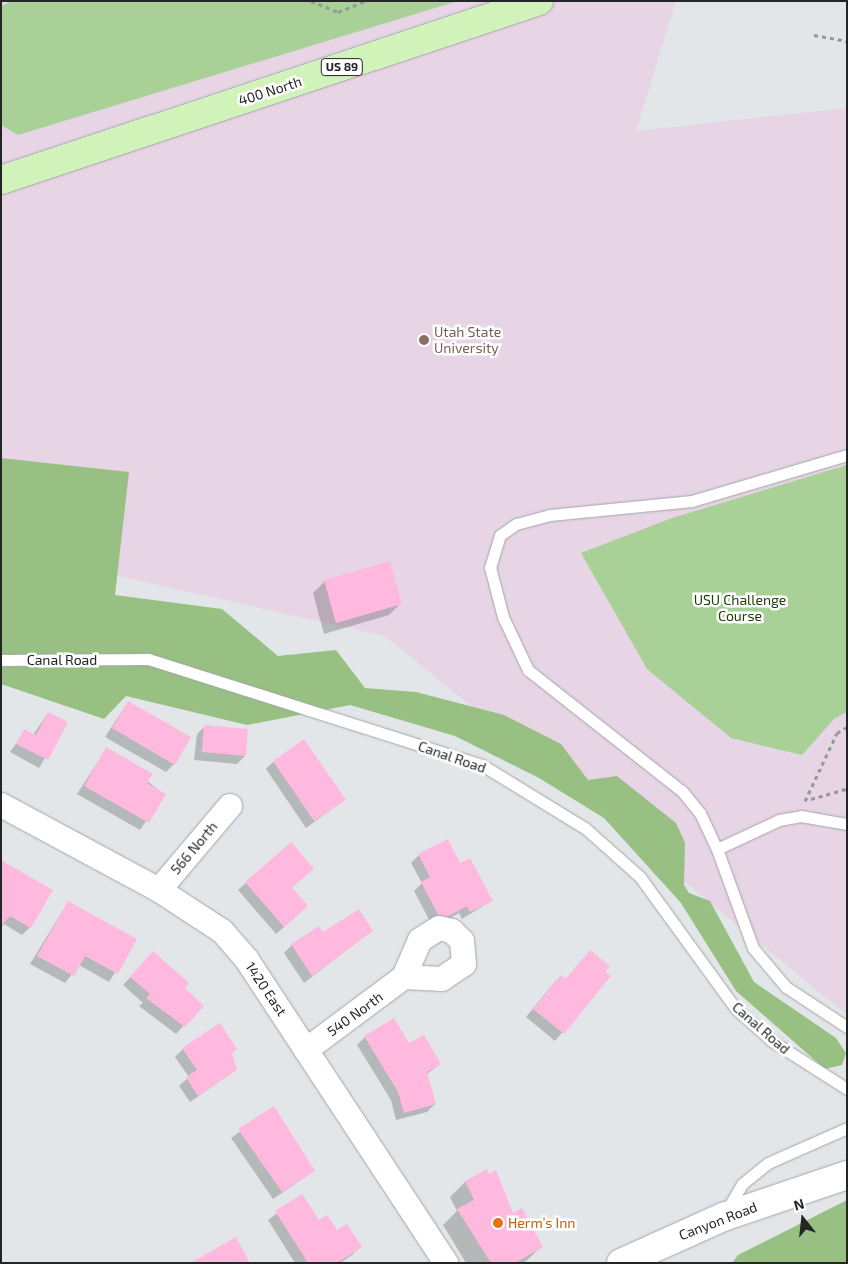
<!DOCTYPE html>
<html>
<head>
<meta charset="utf-8">
<style>
  body { margin:0 }
  #map { position:relative; width:848px; height:1264px; overflow:hidden; background:#e3e6e8; font-family:"Exo 2",sans-serif }
  div>[style] { position:absolute }
  .education>* { inset:0; background:#e7d5e6 }
  .green>* { inset:0; background:#a9d096 }
  .forest>* { inset:0; background:#98c083 }
  .shadow>* { inset:0; background:#0003 }
  .building>* { inset:0; background:#ffb9de }
  .path>* { height:3px; margin-top:-1.5px; transform-origin:0; background:repeating-linear-gradient(90deg,#969899 0 4px,transparent 0 8px) }
  .roads { filter:drop-shadow(0 0 1px #a4a6a8) drop-shadow(0 0 1px #a4a6a8) }
  .service>* { height:11px; margin:-5.5px; padding:0 5.5px; transform-origin:5.5px; border-radius:5.5px; background:#fff }
  .minor>* { height:24px; margin:-12px; padding:0 12px; transform-origin:12px; border-radius:12px; background:#fff }
  .tertiary>* { height:28px; margin:-14px; padding:0 14px; transform-origin:14px; border-radius:14px; background:#fff }
  .primary>* { height:28px; margin:-14px; padding:0 14px; transform-origin:14px; border-radius:14px; background:#d1f2b9 }
  .dots>* { width:14px; height:14px; translate:-50% -50%; box-sizing:border-box; border:2px solid #fff; border-radius:50% }
  span { translate:-50% -50%; white-space:nowrap; text-align:center; line-height:1.15; -webkit-text-stroke:5px #fff; paint-order:stroke }
  .shield-label span { padding:1px 4px; background:#fff; border:1px solid; border-radius:4px; -webkit-text-stroke-width:0 }
  .shield-label { font-size:12px; color:#242526; font-weight:700 }
  .street-label { font-size:14px; color:#242526 }
  .education-label { font-size:14px; color:#785e54 }
  .left { translate:0 -50%; text-align:left }
  .park-label { font-size:14px; color:#1e4201 }
  .food-label { font-size:14px; color:#c56008 }
  .frame { position:absolute; inset:0; border:2px solid #242526; pointer-events:none }
  .north { position:absolute; left:778px; top:1194px; width:50px; height:50px; -webkit-text-stroke:4px #fff; paint-order:stroke; rotate:344deg; font-size:14px; font-weight:700; line-height:20px; text-align:center; color:#242526 }
  .north::after { content:''; display:block; margin:auto; width:18px; height:22px; background:#242526; clip-path:polygon(50% 0,100% 100%,50% 72%,0 100%) }
</style>
</head>
<body>
<div id="map">
  <div class="education">
    <div style="clip-path:polygon(1px 1px,676px 1px,636px 131px,847px 108px,847px 1015px,385px 636px,1px 550px)"></div>
  </div>
  <div class="green">
    <div style="clip-path:polygon(13px 1px,458px 1px,18px 135px,1px 125px,1px 6px)"></div>
    <div style="clip-path:polygon(847px 465px,847px 712px,835px 718px,802px 755px,731px 738px,647px 669px,581px 553px,672px 518px)"></div>
  </div>
  <div class="forest">
    <div style="clip-path:polygon(1px 458px,129px 472px,115px 595px,222px 609px,278px 656px,336px 650px,365px 688px,416px 692px,504px 715px,561px 744px,588px 780px,617px 776px,676px 823px,685px 843px,684px 885px,689px 893px,710px 901px,754px 982px,836px 1038px,846px 1053px,842px 1065px,825px 1069px,736px 991px,681px 903px,604px 818px,539px 778px,455px 736px,350px 705px,247px 725px,126px 696px,104px 719px,1px 684px)"></div>
    <div style="clip-path:polygon(847px 1200px,847px 1263px,732px 1263px,738px 1255px)"></div>
  </div>
  <div class="shadow">
    <div style="clip-path:polygon(325px 581px,401px 603px,389px 615px,324px 634px,313px 593px)"></div>
    <div style="clip-path:polygon(128px 702px,174px 764px,166px 772px,105px 737px)"></div>
    <div style="clip-path:polygon(48px 713px,66px 723px,39px 768px,10px 752px,25px 731px,33px 735px)"></div>
    <div style="clip-path:polygon(205px 726px,245px 756px,237px 764px,194px 760px,197px 734px)"></div>
    <div style="clip-path:polygon(106px 749px,164px 794px,140px 830px,77px 794px)"></div>
    <div style="clip-path:polygon(273px 762px,344px 800px,306px 828px,266px 769px)"></div>
    <div style="clip-path:polygon(419px 855px,460px 865px,491px 901px,462px 919px,459px 913px,433px 927px,414px 891px,422px 883px,411px 863px)"></div>
    <div style="clip-path:polygon(1px 862px,30px 927px,22px 935px,4px 924px,1px 928px)"></div>
    <div style="clip-path:polygon(305px 876px,291px 888px,299px 914px,276px 934px,238px 890px,246px 883px)"></div>
    <div style="clip-path:polygon(68px 902px,136px 939px,109px 982px,79px 965px,65px 983px,30px 964px)"></div>
    <div style="clip-path:polygon(371px 931px,304px 983px,284px 953px,292px 945px,322px 934px)"></div>
    <div style="clip-path:polygon(590px 951px,609px 976px,555px 1041px,526px 1017px,553px 984px,561px 976px,565px 980px)"></div>
    <div style="clip-path:polygon(145px 961px,202px 1006px,176px 1034px,139px 1006px,143px 1003px,123px 985px)"></div>
    <div style="clip-path:polygon(365px 1037px,409px 1045px,440px 1064px,427px 1074px,435px 1104px,427px 1112px,396px 1120px,391px 1100px,357px 1045px)"></div>
    <div style="clip-path:polygon(183px 1049px,236px 1049px,231px 1054px,236px 1070px,190px 1102px,179px 1086px,189px 1077px,175px 1057px)"></div>
    <div style="clip-path:polygon(274px 1108px,314px 1171px,273px 1199px,231px 1138px)"></div>
    <div style="clip-path:polygon(486px 1171px,512px 1215px,541px 1247px,524px 1263px,466px 1263px,443px 1225px,457px 1211px,450px 1197px,465px 1182px)"></div>
    <div style="clip-path:polygon(302px 1195px,319px 1221px,360px 1247px,352px 1255px,340px 1263px,295px 1263px,268px 1220px)"></div>
  </div>
  <div class="building">
    <div style="clip-path:polygon(390px 561px,402px 604px,336px 623px,324px 580px)"></div>
    <div style="clip-path:polygon(128px 701px,191px 737px,175px 765px,112px 728px)"></div>
    <div style="clip-path:polygon(48px 712px,68px 722px,48px 760px,16px 744px,24px 729px,36px 735px)"></div>
    <div style="clip-path:polygon(204px 725px,248px 729px,246px 756px,202px 752px)"></div>
    <div style="clip-path:polygon(304px 739px,346px 800px,314px 821px,273px 761px)"></div>
    <div style="clip-path:polygon(106px 747px,153px 774px,147px 783px,166px 794px,149px 823px,84px 786px)"></div>
    <div style="clip-path:polygon(448px 839px,460px 863px,470px 858px,493px 901px,470px 912px,467px 906px,441px 920px,421px 882px,430px 877px,418px 854px)"></div>
    <div style="clip-path:polygon(291px 842px,314px 869px,292px 887px,308px 906px,284px 927px,245px 882px)"></div>
    <div style="clip-path:polygon(1px 860px,53px 890px,31px 928px,10px 916px,1px 926px)"></div>
    <div style="clip-path:polygon(68px 901px,137px 939px,118px 974px,85px 956px,74px 976px,37px 956px)"></div>
    <div style="clip-path:polygon(359px 909px,373px 931px,312px 976px,291px 944px,319px 926px,323px 932px)"></div>
    <div style="clip-path:polygon(590px 950px,610px 966px,605px 972px,611px 976px,564px 1034px,533px 1009px,561px 975px,566px 979px)"></div>
    <div style="clip-path:polygon(153px 951px,189px 983px,185px 988px,204px 1006px,185px 1027px,146px 998px,150px 994px,130px 977px)"></div>
    <div style="clip-path:polygon(394px 1018px,409px 1043px,424px 1035px,441px 1064px,427px 1072px,436px 1104px,404px 1113px,398px 1092px,364px 1036px)"></div>
    <div style="clip-path:polygon(220px 1023px,237px 1049px,232px 1053px,237px 1070px,198px 1096px,186px 1077px,197px 1070px,182px 1048px)"></div>
    <div style="clip-path:polygon(274px 1106px,315px 1171px,282px 1192px,238px 1129px)"></div>
    <div style="clip-path:polygon(487px 1169px,489px 1174px,496px 1170px,513px 1213px,522px 1208px,543px 1247px,515px 1263px,491px 1263px,457px 1209px,474px 1200px,465px 1181px)"></div>
    <div style="clip-path:polygon(302px 1194px,319px 1220px,327px 1215px,337px 1230px,347px 1224px,362px 1247px,337px 1263px,308px 1263px,275px 1211px)"></div>
    <div style="clip-path:polygon(236px 1237px,250px 1263px,190px 1263px)"></div>
  </div>
  <div class="path">
    <div style="left:311px;top:1px;width:29px;rotate:22deg"></div>
    <div style="left:338px;top:12px;width:29px;rotate:-22deg"></div>
    <div style="left:814px;top:35px;width:34px;rotate:10deg"></div>
    <div style="left:811px;top:799px;width:37px;rotate:-16deg"></div>
    <div style="left:805px;top:801px;width:75px;rotate:-64.8deg"></div>
    <div style="left:837px;top:733px;width:12px;rotate:-31deg"></div>
  </div>
  <div class="roads">
    <div class="service">
      <div style="left:847px;top:455px;width:162px;rotate:163.5deg"></div>
      <div style="left:692px;top:501px;width:143px;rotate:174.4deg"></div>
      <div style="left:550px;top:515px;width:35px;rotate:165deg"></div>
      <div style="left:516px;top:524px;width:19px;rotate:145deg"></div>
      <div style="left:500px;top:535px;width:34px;rotate:107deg"></div>
      <div style="left:490px;top:567px;width:52px;rotate:75.4deg"></div>
      <div style="left:503px;top:617px;width:59px;rotate:64.7deg"></div>
      <div style="left:528px;top:670px;width:196px;rotate:38.2deg"></div>
      <div style="left:682px;top:791px;width:28px;rotate:51deg"></div>
      <div style="left:700px;top:813px;width:40px;rotate:65deg"></div>
      <div style="left:717px;top:849px;width:105px;rotate:70deg"></div>
      <div style="left:753px;top:948px;width:51px;rotate:49.8deg"></div>
      <div style="left:786px;top:987px;width:73px;rotate:33.3deg"></div>
      <div style="left:1px;top:660px;width:147px;rotate:-0.4deg"></div>
      <div style="left:148px;top:659px;width:350px;rotate:17.6deg"></div>
      <div style="left:482px;top:765px;width:121px;rotate:31.5deg"></div>
      <div style="left:585px;top:828px;width:74px;rotate:41.7deg"></div>
      <div style="left:640px;top:877px;width:163px;rotate:54deg"></div>
      <div style="left:736px;top:1009px;width:48px;rotate:41.6deg"></div>
      <div style="left:772px;top:1041px;width:89px;rotate:32.6deg"></div>
      <div style="left:717px;top:849px;width:68px;rotate:-25.1deg"></div>
      <div style="left:779px;top:820px;width:22px;rotate:-10deg"></div>
      <div style="left:801px;top:816px;width:47px;rotate:9.9deg"></div>
      <div style="left:726px;top:1211px;width:31px;rotate:-59deg"></div>
      <div style="left:742px;top:1184px;width:33px;rotate:-39deg"></div>
      <div style="left:768px;top:1163px;width:86px;rotate:-23.9deg"></div>
    </div>
    <div class="minor">
      <div style="left:1px;top:805px;width:179px;rotate:28.3deg"></div>
      <div style="left:159px;top:890px;width:75px;rotate:33.1deg"></div>
      <div style="left:222px;top:931px;width:38px;rotate:49deg"></div>
      <div style="left:247px;top:960px;width:363px;rotate:56.7deg"></div>
      <div style="left:159px;top:890px;width:110px;rotate:-49.8deg"></div>
      <div style="left:439px;top:928px;width:13px;rotate:13deg"></div>
      <div style="left:452px;top:931px;width:14px;rotate:45deg"></div>
      <div style="left:462px;top:941px;width:23px;rotate:85deg"></div>
      <div style="left:464px;top:964px;width:27px;rotate:146deg"></div>
      <div style="left:442px;top:979px;width:38px;rotate:-177deg"></div>
      <div style="left:404px;top:977px;width:40px;rotate:-66.6deg"></div>
      <div style="left:420px;top:940px;width:22px;rotate:-32deg"></div>
      <div style="left:306px;top:1050px;width:122px;rotate:-36.7deg"></div>
    </div>
    <div class="tertiary">
      <div style="left:621px;top:1263px;width:112px;rotate:-24.3deg"></div>
      <div style="left:723px;top:1217px;width:131px;rotate:-18.7deg"></div>
    </div>
    <div class="primary">
      <div style="left:1px;top:180px;width:567px;rotate:-18.4deg"></div>
    </div>
  </div>
  <div class="dots">
    <div style="left:424px;top:340px;background:#8d6e63"></div>
    <div style="left:498px;top:1223px;background:#e8710a"></div>
  </div>
  <div class="shield-label">
    <span style="left:342px;top:67px">US 89</span>
  </div>
  <div class="street-label">
    <span style="left:270px;top:91px;rotate:-18deg">400 North</span>
    <span style="left:62px;top:660px">Canal Road</span>
    <span style="left:452px;top:757px;rotate:19deg">Canal Road</span>
    <span style="left:194px;top:848px;rotate:-50deg">566 North</span>
    <span style="left:266px;top:989px;rotate:56deg">1420 East</span>
    <span style="left:355px;top:1014px;rotate:-36deg">540 North</span>
    <span style="left:761px;top:1028px;rotate:41deg">Canal Road</span>
    <span style="left:718px;top:1221px;rotate:-21deg">Canyon Road</span>
  </div>
  <div class="education-label">
    <span class="left" style="left:434px;top:340px">Utah State<br>University</span>
  </div>
  <div class="park-label">
    <span style="left:740px;top:608px">USU Challenge<br>Course</span>
  </div>
  <div class="food-label">
    <span class="left" style="left:508px;top:1223px">Herm’s Inn</span>
  </div>
  <div class="frame"></div>
  <div class="north">N</div>
</div>
</body>
</html>
